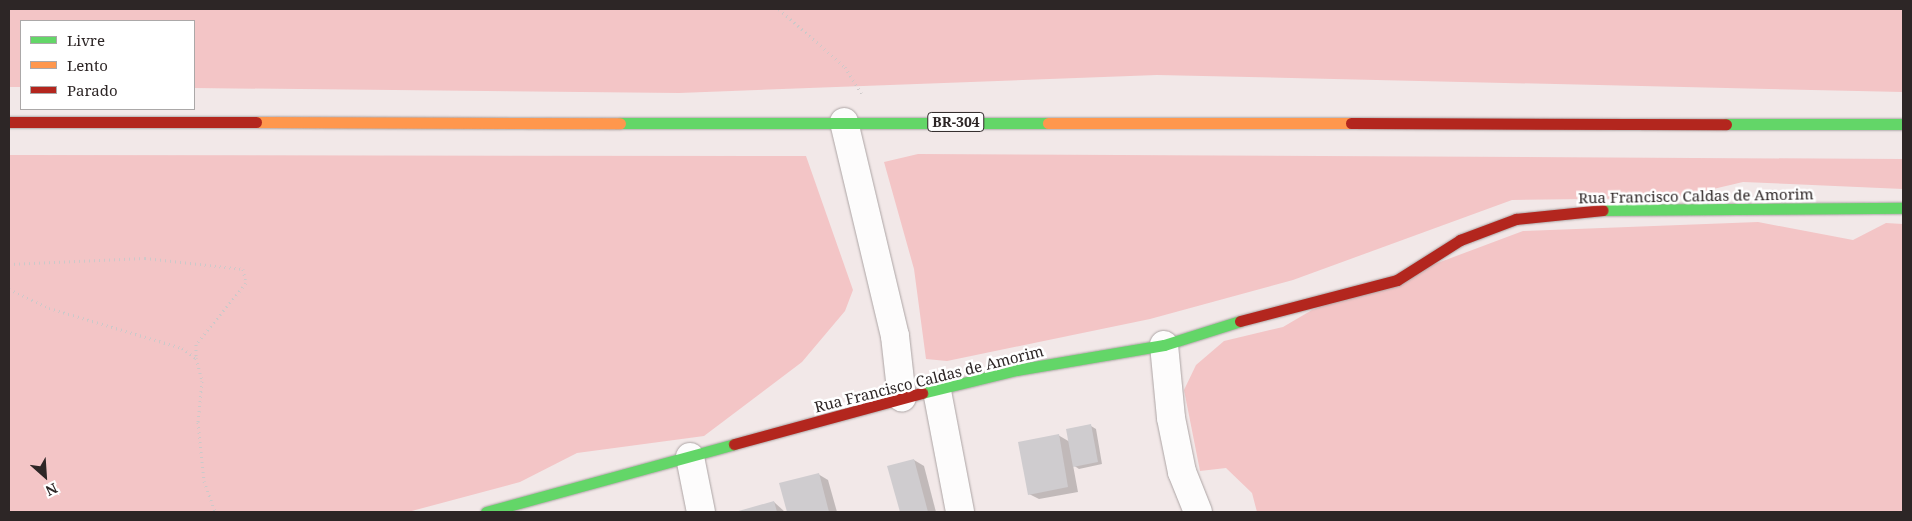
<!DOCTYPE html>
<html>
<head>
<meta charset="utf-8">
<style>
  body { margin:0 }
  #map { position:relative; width:1912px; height:521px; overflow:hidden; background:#f2e8e8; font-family:"Noto Serif",serif }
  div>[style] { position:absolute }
  .green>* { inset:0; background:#f3c5c6 }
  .shadow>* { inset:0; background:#0003 }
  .building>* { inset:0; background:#cfcccf }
  .path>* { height:3px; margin-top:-1.5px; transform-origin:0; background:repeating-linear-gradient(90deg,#ccc9c9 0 1px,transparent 0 5px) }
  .roads { filter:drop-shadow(0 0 1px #aca4a4) drop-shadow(0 0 1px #aca4a4) }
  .street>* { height:28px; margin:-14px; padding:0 14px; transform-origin:14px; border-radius:14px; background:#fdfcfc }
  .fast>* { height:11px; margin:-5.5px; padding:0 5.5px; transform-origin:5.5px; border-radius:5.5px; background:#63d668 }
  .slow>* { height:11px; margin:-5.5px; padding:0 5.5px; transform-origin:5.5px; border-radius:5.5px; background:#ff974d }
  .jam>* { height:11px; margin:-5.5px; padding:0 5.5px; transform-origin:5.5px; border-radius:5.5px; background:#b3261e }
  span { translate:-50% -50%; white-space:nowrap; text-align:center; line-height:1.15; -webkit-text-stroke:5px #fff; paint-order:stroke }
  .shield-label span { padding:1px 4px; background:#fff; border:1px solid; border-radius:4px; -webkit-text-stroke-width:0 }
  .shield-label { font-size:14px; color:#2d2626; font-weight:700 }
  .street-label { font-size:15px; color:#2d2626 }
  .frame { position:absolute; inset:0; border:10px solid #2d2626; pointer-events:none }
  .legend { position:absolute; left:20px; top:20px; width:175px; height:90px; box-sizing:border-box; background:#fff; border:1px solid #aba8a8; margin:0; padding:6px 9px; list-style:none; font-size:15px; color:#2d2626 }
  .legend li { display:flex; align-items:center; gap:10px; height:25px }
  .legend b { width:25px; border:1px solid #aba8a8 }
  .north { position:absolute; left:20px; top:451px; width:50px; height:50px; -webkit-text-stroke:4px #fff; paint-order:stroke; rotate:154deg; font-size:14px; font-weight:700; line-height:20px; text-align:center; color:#2d2626 }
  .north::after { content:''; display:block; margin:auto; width:18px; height:22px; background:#2d2626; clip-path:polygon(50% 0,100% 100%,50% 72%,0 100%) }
</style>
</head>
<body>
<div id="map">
  <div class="green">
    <div style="clip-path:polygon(9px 9px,1903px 9px,1903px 92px,1157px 75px,679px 93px,194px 88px,194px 21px,21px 21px,21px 87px,9px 87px)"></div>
    <div style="clip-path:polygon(918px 154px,1903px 159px,1903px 189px,1743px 182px,1675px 198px,1512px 200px,1293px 280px,1150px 319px,947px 361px,926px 359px,914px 269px,884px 162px)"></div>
    <div style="clip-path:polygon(9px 155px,806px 156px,853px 290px,845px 311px,802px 362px,704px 436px,577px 453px,520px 482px,408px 512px,9px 512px)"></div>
    <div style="clip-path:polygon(1758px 222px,1853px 240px,1886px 223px,1903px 224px,1903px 512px,1257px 512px,1252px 493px,1226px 468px,1200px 471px,1184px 390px,1196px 365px,1224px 341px,1283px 327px,1312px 310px,1523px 231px)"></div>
  </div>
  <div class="shadow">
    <div style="clip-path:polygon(1091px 426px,1096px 429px,1102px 464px,1079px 469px,1073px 465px,1078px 492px,1039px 499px,1029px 494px,1058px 435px,1070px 442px)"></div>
    <div style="clip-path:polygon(914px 460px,924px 466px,936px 512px,901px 512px,889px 467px)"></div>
    <div style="clip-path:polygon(818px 474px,828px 480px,837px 512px,788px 512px,781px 484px)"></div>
    <div style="clip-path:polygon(774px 502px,785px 512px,738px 512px)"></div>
  </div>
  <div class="building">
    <div style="clip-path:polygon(1091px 424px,1098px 462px,1073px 467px,1066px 429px)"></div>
    <div style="clip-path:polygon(1059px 434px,1068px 487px,1028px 495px,1018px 442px)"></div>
    <div style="clip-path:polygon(914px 459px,928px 512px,900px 512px,887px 466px)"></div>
    <div style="clip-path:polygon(819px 473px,829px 512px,787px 512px,779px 483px)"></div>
    <div style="clip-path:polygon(774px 501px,777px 512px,735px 512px)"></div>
  </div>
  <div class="path">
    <div style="left:779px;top:9px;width:88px;rotate:41.3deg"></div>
    <div style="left:845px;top:67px;width:31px;rotate:58deg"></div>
    <div style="left:9px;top:264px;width:136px;rotate:-2.5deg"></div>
    <div style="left:145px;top:258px;width:99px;rotate:6.4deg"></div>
    <div style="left:243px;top:269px;width:14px;rotate:78deg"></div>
    <div style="left:246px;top:283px;width:79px;rotate:129.3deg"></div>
    <div style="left:196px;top:344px;width:13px;rotate:90deg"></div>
    <div style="left:9px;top:289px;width:44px;rotate:25.4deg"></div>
    <div style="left:49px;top:308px;width:139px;rotate:16.7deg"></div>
    <div style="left:182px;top:348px;width:17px;rotate:36deg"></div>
    <div style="left:196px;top:358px;width:24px;rotate:75deg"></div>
    <div style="left:202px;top:381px;width:41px;rotate:95.6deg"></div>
    <div style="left:198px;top:422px;width:59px;rotate:84.2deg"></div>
    <div style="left:204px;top:481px;width:33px;rotate:70deg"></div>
  </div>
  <div class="roads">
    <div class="street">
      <div style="left:844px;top:122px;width:220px;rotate:76.6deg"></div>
      <div style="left:895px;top:336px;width:62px;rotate:83.6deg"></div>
      <div style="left:1164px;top:345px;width:73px;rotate:84.5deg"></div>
      <div style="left:1171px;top:418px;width:55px;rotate:78.5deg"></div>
      <div style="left:1182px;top:472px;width:43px;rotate:68.2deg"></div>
      <div style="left:937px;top:391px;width:123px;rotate:79.2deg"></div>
      <div style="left:690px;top:457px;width:56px;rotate:78.7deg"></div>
    </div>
    <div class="fast">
      <div style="left:620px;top:123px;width:428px"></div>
      <div style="left:1726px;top:124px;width:177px"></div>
      <div style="left:1603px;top:210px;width:300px;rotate:-0.4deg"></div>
      <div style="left:922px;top:393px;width:97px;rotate:-13.7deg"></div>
      <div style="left:1016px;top:370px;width:150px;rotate:-9.6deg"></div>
      <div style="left:1164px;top:345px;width:80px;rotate:-17.5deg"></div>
      <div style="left:486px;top:512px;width:257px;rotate:-15.3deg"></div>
    </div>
    <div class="slow">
      <div style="left:256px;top:122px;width:364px;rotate:0.2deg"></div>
      <div style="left:1048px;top:123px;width:303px"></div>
    </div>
    <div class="jam">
      <div style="left:9px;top:122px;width:247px"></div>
      <div style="left:1351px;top:123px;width:375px;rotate:0.2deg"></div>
      <div style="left:1240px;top:321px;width:162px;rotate:-14.6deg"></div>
      <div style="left:1397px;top:280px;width:75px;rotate:-32.4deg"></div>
      <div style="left:1460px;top:240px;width:60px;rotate:-20.6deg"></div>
      <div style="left:1516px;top:219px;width:87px;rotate:-5.9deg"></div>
      <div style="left:734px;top:444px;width:195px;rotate:-15.2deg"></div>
    </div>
  </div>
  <div class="shield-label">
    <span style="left:956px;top:122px">BR-304</span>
  </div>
  <div class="street-label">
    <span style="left:1696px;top:196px;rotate:-1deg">Rua Francisco Caldas de Amorim</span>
    <span style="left:929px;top:379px;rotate:-14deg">Rua Francisco Caldas de Amorim</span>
  </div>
  <div class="frame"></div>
  <ul class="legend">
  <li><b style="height:6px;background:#63d668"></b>Livre</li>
  <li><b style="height:6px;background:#ff974d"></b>Lento</li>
  <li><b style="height:6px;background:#b3261e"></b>Parado</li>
  </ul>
  <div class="north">N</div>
</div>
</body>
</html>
